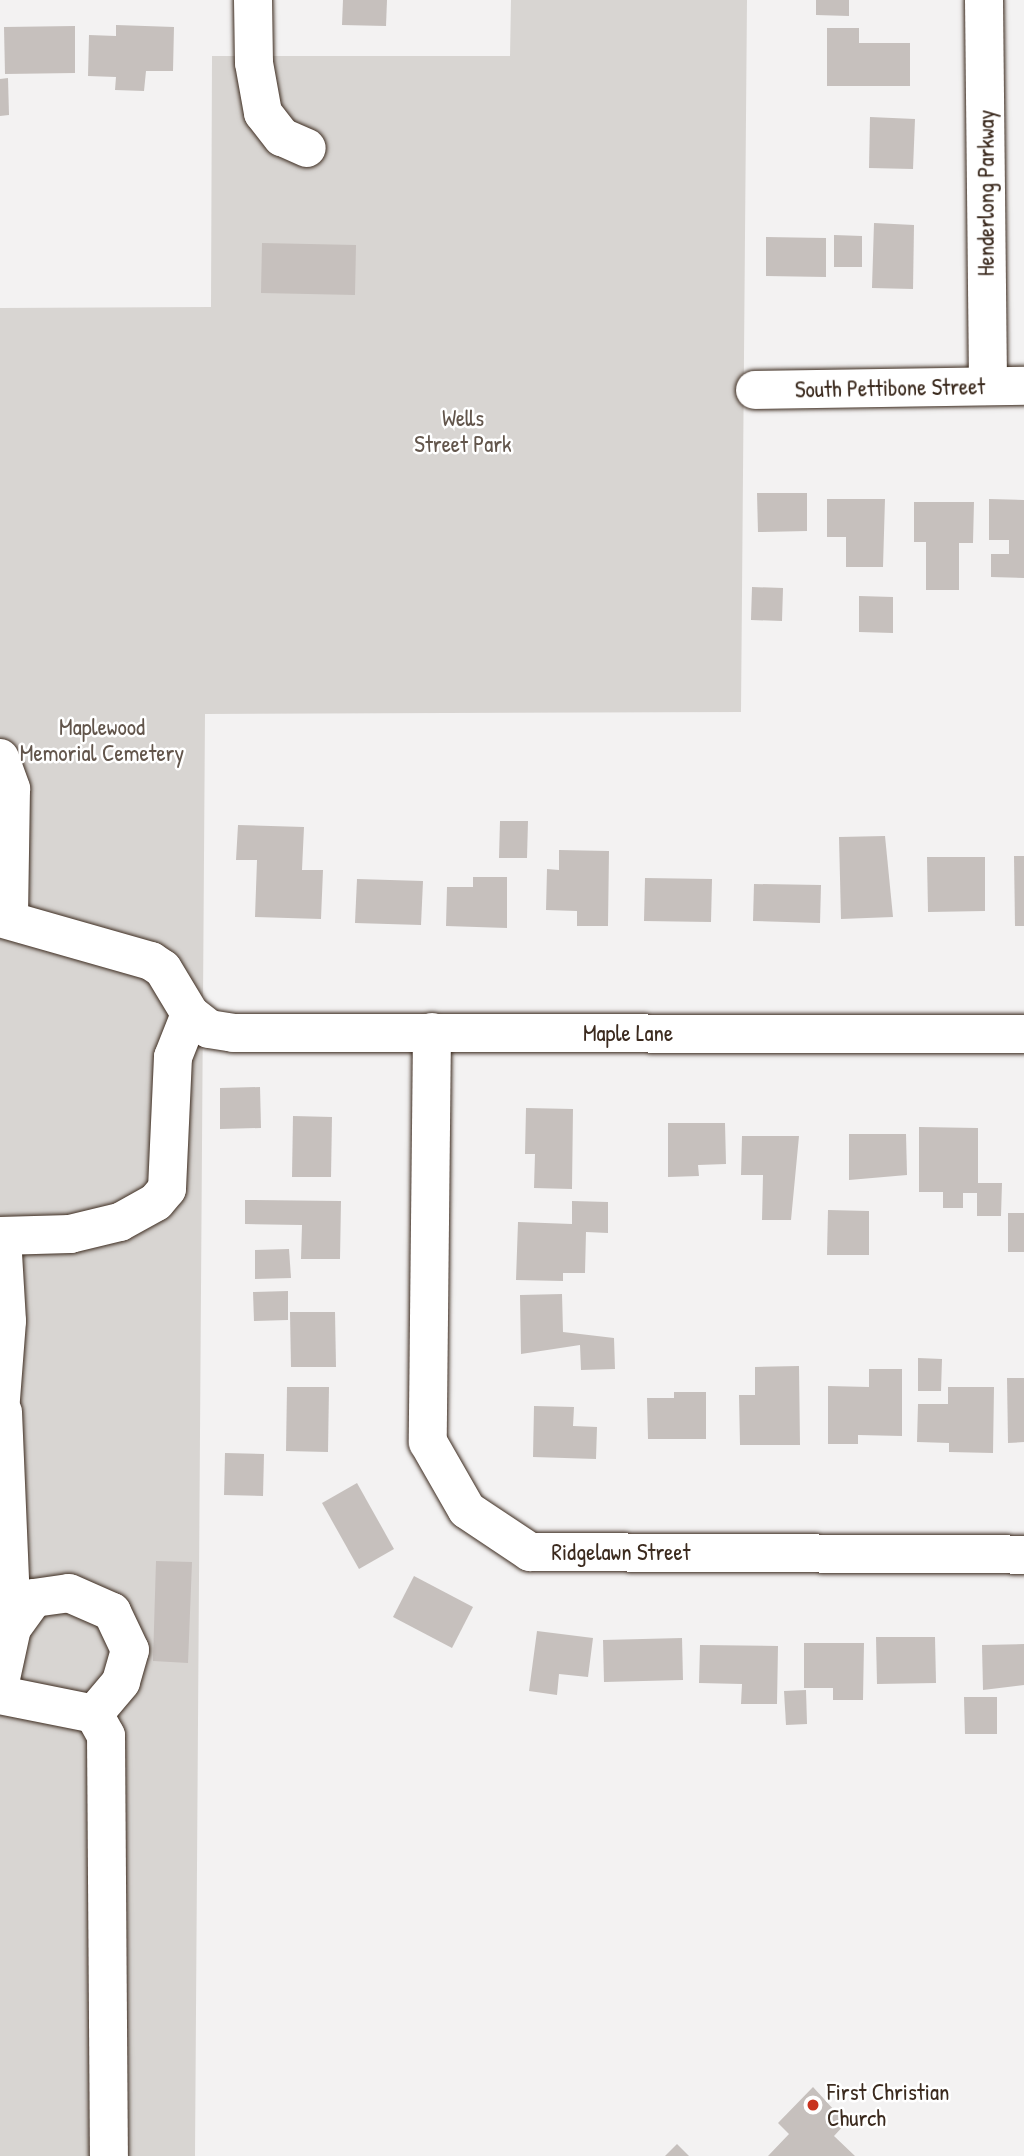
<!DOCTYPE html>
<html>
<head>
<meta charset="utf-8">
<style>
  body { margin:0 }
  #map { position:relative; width:1024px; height:2156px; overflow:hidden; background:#f3f2f2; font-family:"Patrick Hand",sans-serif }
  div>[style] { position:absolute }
  .green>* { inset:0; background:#d8d5d2 }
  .building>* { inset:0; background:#c6c0bd }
  .roads { filter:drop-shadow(0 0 2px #3b2a1e) drop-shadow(0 0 2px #3b2a1e) }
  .minor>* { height:38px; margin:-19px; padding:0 19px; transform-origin:19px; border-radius:19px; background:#fff }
  .dots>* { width:19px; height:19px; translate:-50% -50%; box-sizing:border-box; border:4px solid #fff; border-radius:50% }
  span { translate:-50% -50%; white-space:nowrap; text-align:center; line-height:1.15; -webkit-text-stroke:5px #fff; paint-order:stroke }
  .street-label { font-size:23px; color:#3b2a1e }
  .park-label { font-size:23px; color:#62554b }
  .poi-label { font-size:23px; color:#3b2a1e }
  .left { translate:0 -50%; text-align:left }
</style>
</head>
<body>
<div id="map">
  <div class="green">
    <div style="clip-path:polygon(511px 0,747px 0,741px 712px,205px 714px,195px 2156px,0 2156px,0 308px,211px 307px,212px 56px,510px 56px)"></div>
  </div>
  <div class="building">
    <div style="clip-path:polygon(343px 0,387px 0,386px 26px,342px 25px)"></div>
    <div style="clip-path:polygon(816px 0,849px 0,849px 16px,816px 15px)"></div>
    <div style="clip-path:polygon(116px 25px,174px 27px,173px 71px,146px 71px,144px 91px,115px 90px,116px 77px,88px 76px,89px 35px,116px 36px)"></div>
    <div style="clip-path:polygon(75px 26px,75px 73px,5px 74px,4px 27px)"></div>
    <div style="clip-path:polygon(827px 28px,859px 28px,859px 43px,910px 43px,910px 86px,827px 86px)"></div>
    <div style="clip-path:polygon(8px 78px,9px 115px,0 116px,0 79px)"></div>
    <div style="clip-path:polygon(870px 117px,915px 119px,913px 169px,869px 168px)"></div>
    <div style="clip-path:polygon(874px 223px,914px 225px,913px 289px,872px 288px)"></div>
    <div style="clip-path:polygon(834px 235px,862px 236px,862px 267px,834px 267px)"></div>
    <div style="clip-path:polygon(766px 237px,826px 238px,826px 277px,766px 276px)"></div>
    <div style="clip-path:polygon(262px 243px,356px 245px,355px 295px,261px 293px)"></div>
    <div style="clip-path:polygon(757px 493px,807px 493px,807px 531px,758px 532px)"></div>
    <div style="clip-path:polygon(827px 499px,885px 499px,883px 567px,846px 567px,846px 537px,827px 537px)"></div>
    <div style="clip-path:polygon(989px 499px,1024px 500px,1024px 578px,991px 577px,991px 554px,1009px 554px,1009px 540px,989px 540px)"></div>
    <div style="clip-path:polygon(914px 502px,974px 502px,973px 543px,959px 543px,959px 590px,926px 590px,926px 542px,914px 542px)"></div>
    <div style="clip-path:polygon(752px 587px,783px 588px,782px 621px,751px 620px)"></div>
    <div style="clip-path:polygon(859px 596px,893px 597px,893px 633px,859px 632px)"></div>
    <div style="clip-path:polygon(500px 821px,528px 821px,527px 858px,499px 858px)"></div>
    <div style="clip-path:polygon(238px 825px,304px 827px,302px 870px,323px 870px,321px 919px,255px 917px,257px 860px,236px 860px)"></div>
    <div style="clip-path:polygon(885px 836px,893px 917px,841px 919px,839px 837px)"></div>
    <div style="clip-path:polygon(559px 850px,609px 851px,608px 926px,577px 926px,577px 911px,546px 910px,547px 869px,559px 870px)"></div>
    <div style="clip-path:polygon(1014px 856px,1024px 856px,1024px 926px,1015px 926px)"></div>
    <div style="clip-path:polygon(927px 857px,985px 857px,985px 911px,928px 912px)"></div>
    <div style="clip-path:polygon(473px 877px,507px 877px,507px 928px,446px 926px,447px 887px,473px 887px)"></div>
    <div style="clip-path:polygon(645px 878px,712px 879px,711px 922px,644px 921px)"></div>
    <div style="clip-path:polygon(357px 879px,423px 881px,421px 925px,355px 923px)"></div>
    <div style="clip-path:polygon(754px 884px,821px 885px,820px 923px,753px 921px)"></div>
    <div style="clip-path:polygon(260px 1087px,261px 1128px,220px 1129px,220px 1088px)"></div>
    <div style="clip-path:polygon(526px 1108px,573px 1109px,572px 1189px,534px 1188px,535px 1154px,525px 1154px)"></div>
    <div style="clip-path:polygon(293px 1116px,332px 1117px,331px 1177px,292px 1177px)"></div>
    <div style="clip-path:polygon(668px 1123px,725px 1123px,726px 1164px,698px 1165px,699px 1176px,668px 1177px)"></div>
    <div style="clip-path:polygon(919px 1127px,978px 1128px,978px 1183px,1002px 1183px,1001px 1216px,977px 1216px,977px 1193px,963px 1193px,963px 1208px,943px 1208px,943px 1192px,919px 1192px)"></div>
    <div style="clip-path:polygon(849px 1134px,906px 1134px,907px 1175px,849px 1180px)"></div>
    <div style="clip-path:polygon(742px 1136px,799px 1136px,791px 1220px,762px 1220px,763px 1175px,741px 1175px)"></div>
    <div style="clip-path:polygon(245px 1200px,341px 1201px,340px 1259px,301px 1259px,302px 1225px,245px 1224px)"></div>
    <div style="clip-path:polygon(572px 1201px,608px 1202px,608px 1233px,586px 1232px,585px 1273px,563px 1273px,563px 1281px,516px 1280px,518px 1222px,572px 1224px)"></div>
    <div style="clip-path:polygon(828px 1210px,869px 1211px,869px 1255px,827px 1255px)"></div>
    <div style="clip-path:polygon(1008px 1213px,1024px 1213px,1024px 1252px,1008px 1252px)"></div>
    <div style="clip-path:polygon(289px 1249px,291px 1278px,255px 1279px,255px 1250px)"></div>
    <div style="clip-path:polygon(288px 1291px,288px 1320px,254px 1321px,253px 1292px)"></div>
    <div style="clip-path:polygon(562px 1294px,563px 1332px,614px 1338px,615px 1369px,581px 1370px,580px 1345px,521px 1354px,520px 1295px)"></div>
    <div style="clip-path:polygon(290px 1312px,335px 1312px,336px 1367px,291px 1367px)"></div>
    <div style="clip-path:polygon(918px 1358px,942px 1359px,941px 1391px,918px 1391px)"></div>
    <div style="clip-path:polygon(799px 1366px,800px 1445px,740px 1445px,739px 1395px,755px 1395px,755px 1367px)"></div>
    <div style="clip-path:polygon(869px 1369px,902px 1369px,902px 1436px,858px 1435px,858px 1444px,828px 1444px,828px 1386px,869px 1387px)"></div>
    <div style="clip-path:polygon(1007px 1378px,1024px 1378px,1024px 1442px,1008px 1443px)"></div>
    <div style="clip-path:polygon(287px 1387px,329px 1387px,328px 1452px,286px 1451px)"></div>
    <div style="clip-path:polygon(948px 1387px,994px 1387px,993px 1453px,949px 1452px,949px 1443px,917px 1442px,918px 1404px,948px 1404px)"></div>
    <div style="clip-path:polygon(674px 1392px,706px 1392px,706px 1439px,648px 1439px,647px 1398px,674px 1398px)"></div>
    <div style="clip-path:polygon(534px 1406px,574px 1407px,573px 1426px,597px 1427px,596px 1459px,533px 1457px)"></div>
    <div style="clip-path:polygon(225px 1453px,264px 1454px,263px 1496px,224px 1495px)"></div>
    <div style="clip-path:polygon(357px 1483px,394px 1549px,359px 1569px,322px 1503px)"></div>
    <div style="clip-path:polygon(156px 1561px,192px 1562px,188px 1663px,153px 1661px)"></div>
    <div style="clip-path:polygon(414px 1576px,473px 1607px,452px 1648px,393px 1617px)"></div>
    <div style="clip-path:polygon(537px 1631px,593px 1638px,588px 1677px,559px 1674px,557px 1695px,529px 1691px)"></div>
    <div style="clip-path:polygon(876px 1637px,935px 1637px,936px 1683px,877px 1684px)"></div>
    <div style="clip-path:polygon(682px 1638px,683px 1680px,604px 1682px,603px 1640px)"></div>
    <div style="clip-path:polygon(804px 1643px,864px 1643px,863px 1700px,833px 1700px,833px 1688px,804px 1688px)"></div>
    <div style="clip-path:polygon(1024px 1644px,1024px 1685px,983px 1690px,982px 1645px)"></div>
    <div style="clip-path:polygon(700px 1645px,778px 1646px,777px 1704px,741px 1704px,742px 1684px,699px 1683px)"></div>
    <div style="clip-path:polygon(806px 1690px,807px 1724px,786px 1725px,784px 1691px)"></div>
    <div style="clip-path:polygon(964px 1697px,997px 1697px,997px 1734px,965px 1734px)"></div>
    <div style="clip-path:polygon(813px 2087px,846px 2123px,834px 2136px,855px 2156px,768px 2156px,789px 2134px,778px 2123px)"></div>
    <div style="clip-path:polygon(677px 2144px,689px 2156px,665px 2156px)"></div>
  </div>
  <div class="roads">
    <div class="minor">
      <div style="left:253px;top:0;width:63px;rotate:89.1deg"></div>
      <div style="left:254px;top:63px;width:51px;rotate:79.8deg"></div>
      <div style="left:263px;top:113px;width:31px;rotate:52deg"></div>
      <div style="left:282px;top:137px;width:27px;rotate:24deg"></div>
      <div style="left:984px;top:0;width:386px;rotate:89.4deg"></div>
      <div style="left:755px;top:390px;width:269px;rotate:-0.9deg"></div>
      <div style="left:0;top:758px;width:33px;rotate:70deg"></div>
      <div style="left:11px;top:789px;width:129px;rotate:90.9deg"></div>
      <div style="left:0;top:918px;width:157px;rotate:15.9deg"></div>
      <div style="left:151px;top:961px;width:14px;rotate:34deg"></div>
      <div style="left:163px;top:969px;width:52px;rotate:59deg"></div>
      <div style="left:190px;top:1014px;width:24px;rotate:38deg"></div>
      <div style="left:209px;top:1029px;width:24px;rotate:9deg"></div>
      <div style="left:233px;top:1033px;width:791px;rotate:0.07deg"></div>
      <div style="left:432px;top:1032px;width:410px;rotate:90.6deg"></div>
      <div style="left:428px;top:1442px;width:78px;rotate:60.2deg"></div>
      <div style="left:467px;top:1510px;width:76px;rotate:33.7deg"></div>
      <div style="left:530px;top:1552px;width:494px;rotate:0.3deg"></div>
      <div style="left:0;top:1236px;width:70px;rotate:-1.6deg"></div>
      <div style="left:70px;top:1234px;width:51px;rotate:-13.5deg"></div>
      <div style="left:120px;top:1222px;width:41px;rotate:-29.1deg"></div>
      <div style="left:156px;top:1202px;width:17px;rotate:-50deg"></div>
      <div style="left:167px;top:1189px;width:132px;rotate:-87.4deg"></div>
      <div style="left:173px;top:1057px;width:46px;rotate:-68.4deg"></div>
      <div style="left:0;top:1412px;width:91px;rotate:-85.6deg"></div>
      <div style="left:7px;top:1321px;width:85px;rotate:-93.4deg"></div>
      <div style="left:3px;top:1412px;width:216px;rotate:87.6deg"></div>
      <div style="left:0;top:1683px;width:56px;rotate:-77.7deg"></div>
      <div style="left:12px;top:1628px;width:37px;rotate:-54deg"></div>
      <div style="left:34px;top:1598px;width:35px;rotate:-8deg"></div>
      <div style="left:69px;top:1593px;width:47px;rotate:23.8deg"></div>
      <div style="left:112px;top:1612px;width:42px;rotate:64.7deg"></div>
      <div style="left:130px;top:1650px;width:33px;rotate:106deg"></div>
      <div style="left:121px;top:1682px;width:42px;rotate:130.2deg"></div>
      <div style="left:0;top:1695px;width:96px;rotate:11.4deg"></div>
      <div style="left:94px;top:1714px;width:25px;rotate:61deg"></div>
      <div style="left:106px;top:1736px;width:420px;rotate:89.6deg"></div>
    </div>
  </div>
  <div class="dots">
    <div style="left:813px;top:2105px;background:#c8321e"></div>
  </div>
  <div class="street-label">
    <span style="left:986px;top:193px;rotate:-90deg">Henderlong Parkway</span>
    <span style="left:890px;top:388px;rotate:-1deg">South Pettibone Street</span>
    <span style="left:628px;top:1033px">Maple Lane</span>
    <span style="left:621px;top:1552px">Ridgelawn Street</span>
  </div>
  <div class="park-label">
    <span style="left:463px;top:431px">Wells<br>Street Park</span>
    <span style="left:102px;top:740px">Maplewood<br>Memorial Cemetery</span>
  </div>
  <div class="poi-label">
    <span class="left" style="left:827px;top:2105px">First Christian<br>Church</span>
  </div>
</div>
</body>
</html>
